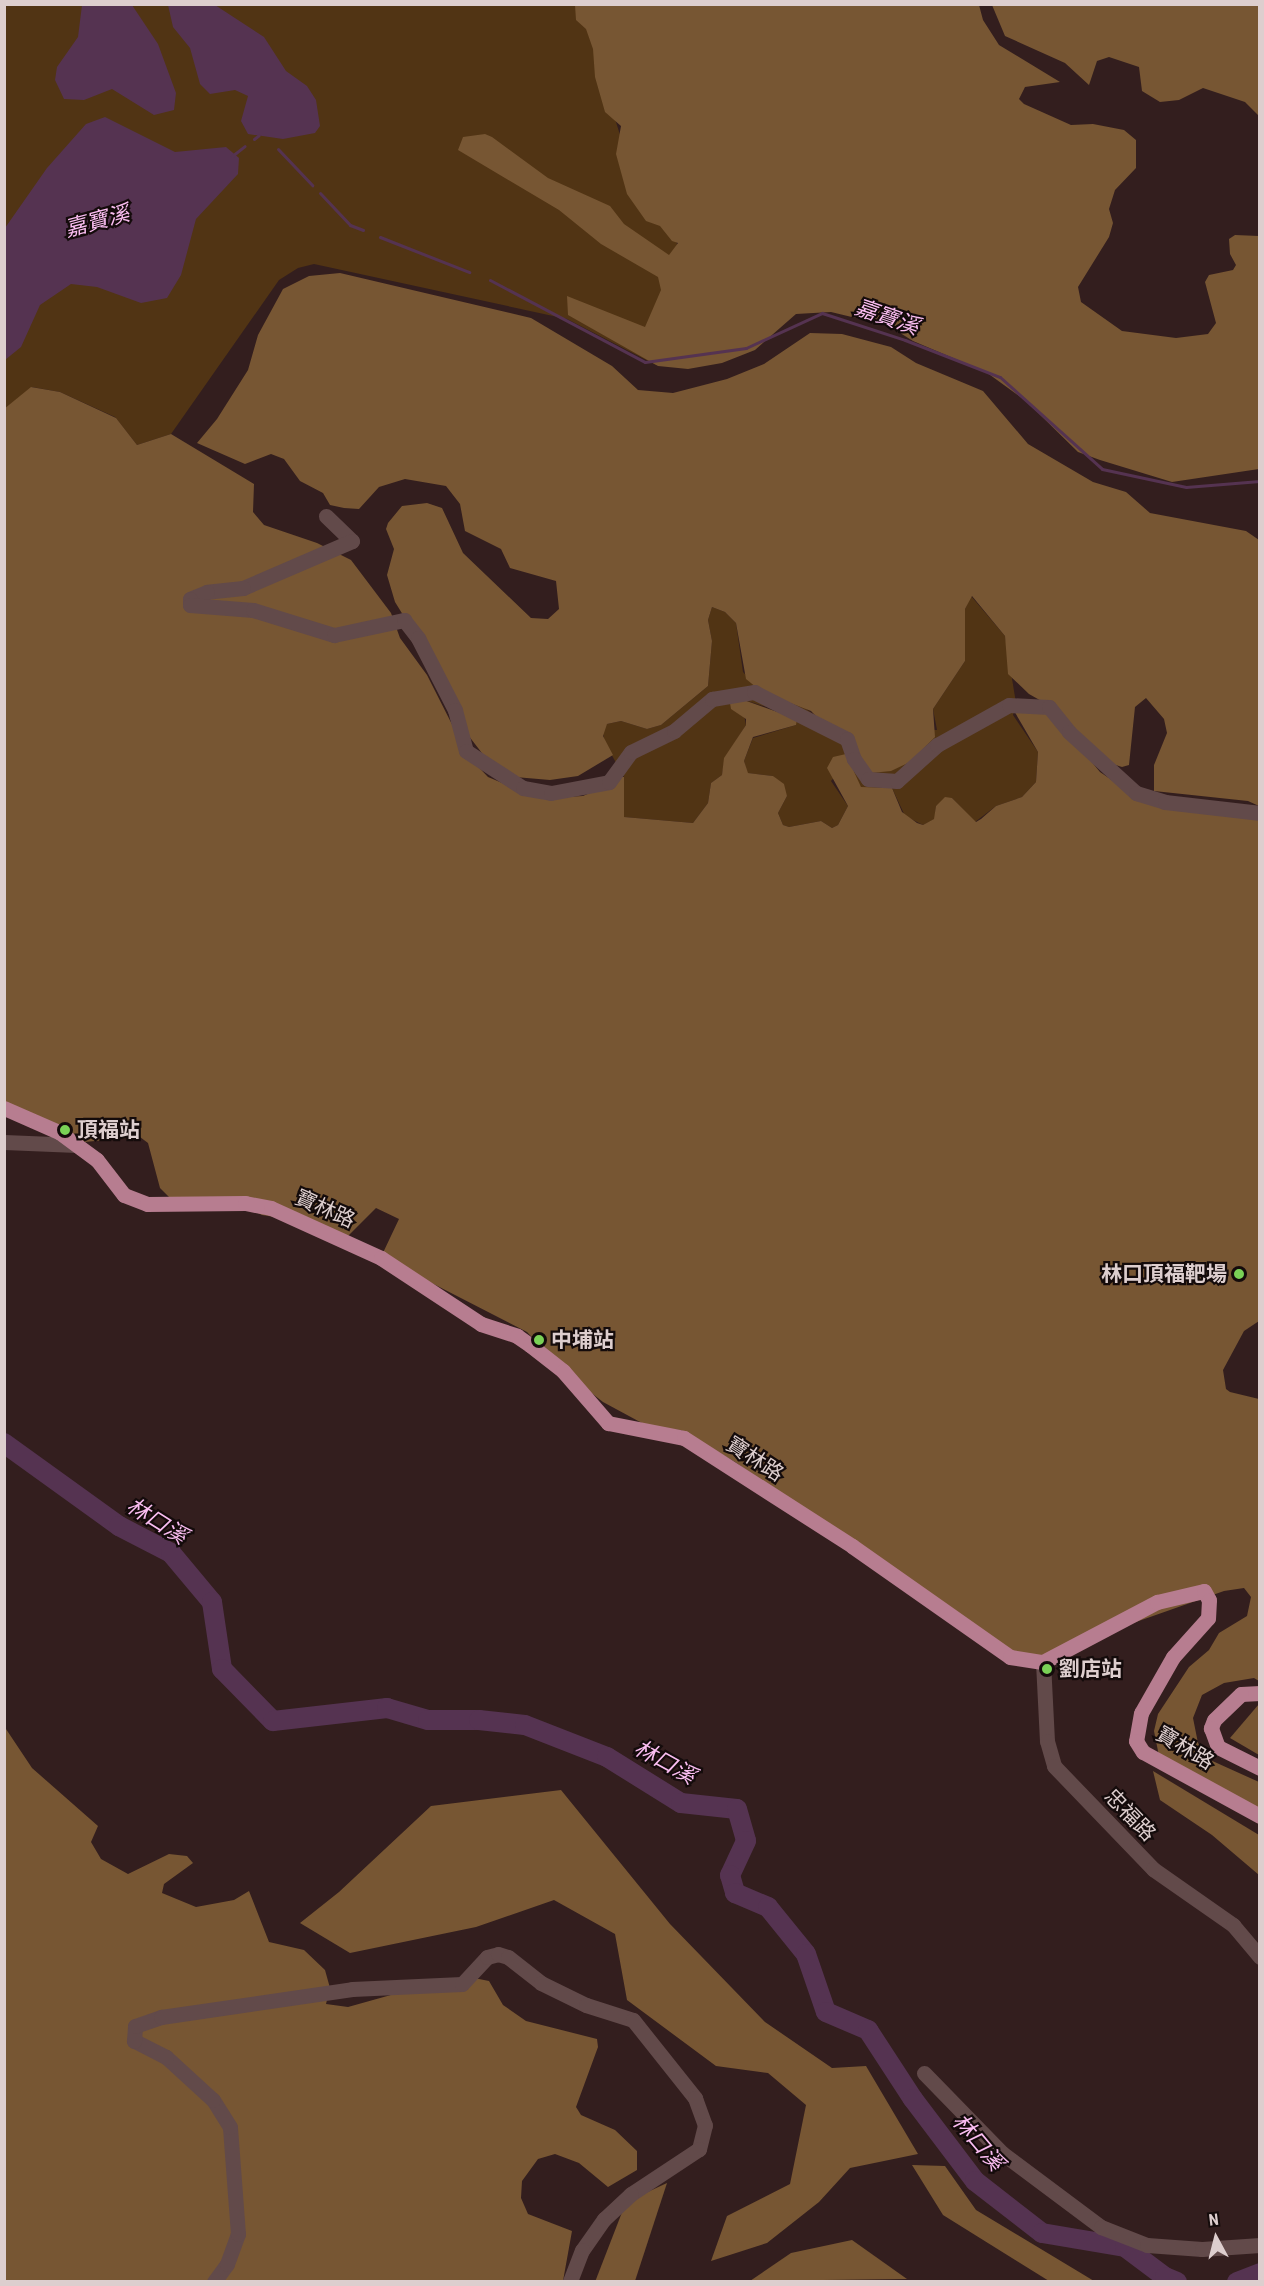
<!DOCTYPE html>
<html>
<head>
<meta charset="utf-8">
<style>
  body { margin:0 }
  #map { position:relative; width:1264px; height:2286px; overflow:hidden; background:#331e1e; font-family:"Roboto Condensed","Noto Sans TC",sans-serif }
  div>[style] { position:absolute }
  .green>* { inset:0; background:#513414 }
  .forest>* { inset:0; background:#775633 }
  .water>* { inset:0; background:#553351 }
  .stream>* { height:3px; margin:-1.5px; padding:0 1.5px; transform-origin:1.5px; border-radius:1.5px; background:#553351 }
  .river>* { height:20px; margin:-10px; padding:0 10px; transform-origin:10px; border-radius:10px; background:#553351 }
  .minor>* { height:15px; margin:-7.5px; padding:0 7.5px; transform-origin:7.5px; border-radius:7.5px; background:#624a4a }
  .major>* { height:15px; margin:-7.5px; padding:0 7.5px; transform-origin:7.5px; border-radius:7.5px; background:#b77d90 }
  .dots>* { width:16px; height:16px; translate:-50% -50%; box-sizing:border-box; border:3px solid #140b0b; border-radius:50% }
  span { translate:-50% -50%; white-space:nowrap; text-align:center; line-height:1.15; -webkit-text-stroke:4.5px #140b0b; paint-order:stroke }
  .poi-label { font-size:21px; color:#ddcece; font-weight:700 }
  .left { translate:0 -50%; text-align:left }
  .right { translate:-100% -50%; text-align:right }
  .street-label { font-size:21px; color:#ddcece }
  .water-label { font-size:22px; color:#fabdf1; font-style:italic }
  .frame { position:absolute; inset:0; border:6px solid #ddcece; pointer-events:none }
  .north { position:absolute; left:1186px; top:2208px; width:60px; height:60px; -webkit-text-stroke:4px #140b0b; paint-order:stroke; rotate:353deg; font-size:16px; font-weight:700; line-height:24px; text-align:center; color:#ddcece }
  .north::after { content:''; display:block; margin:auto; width:21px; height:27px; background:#ddcece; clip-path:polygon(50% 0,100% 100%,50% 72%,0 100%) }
</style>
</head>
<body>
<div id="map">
  <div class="green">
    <div style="clip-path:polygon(5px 5px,592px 5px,607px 93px,625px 151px,668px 212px,677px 244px,656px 365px,567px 319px,314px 264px,298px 268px,279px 280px,171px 434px,137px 445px,115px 417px,60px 392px,32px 387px,5px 409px)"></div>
    <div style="clip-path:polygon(971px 596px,1005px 636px,1016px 703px,1013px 715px,1038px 752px,1036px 782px,1022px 797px,996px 806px,975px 822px,952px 798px,936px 806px,935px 819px,923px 825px,905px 816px,892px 788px,861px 788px,853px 777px,851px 758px,831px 781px,848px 806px,838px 825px,832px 828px,821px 821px,789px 827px,783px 825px,778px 813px,787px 796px,773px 776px,747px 773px,744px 761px,753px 738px,796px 725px,786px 713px,741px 699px,746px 725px,725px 758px,722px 775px,711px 783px,708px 803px,693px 823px,624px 817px,624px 777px,605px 743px,602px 729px,607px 724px,621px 721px,647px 729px,661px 725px,708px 686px,712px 641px,708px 620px,712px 607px,725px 612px,736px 623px,743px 672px,762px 692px,798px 703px,828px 725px,937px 730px,933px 709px,965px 661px,965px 609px)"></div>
  </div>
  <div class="forest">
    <div style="clip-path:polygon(575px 5px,979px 5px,983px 20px,999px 45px,1060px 82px,1025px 87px,1019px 99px,1024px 104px,1071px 125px,1093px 124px,1124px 130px,1136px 140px,1136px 168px,1115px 190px,1109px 209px,1113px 223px,1109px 237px,1078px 287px,1081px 302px,1122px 331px,1176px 338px,1208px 334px,1216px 323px,1205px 282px,1209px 275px,1233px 270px,1236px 265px,1230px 254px,1229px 239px,1235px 235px,1259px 236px,1259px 469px,1172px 482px,1100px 460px,1078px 452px,1026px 401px,986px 372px,913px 341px,889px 326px,831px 312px,796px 314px,755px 350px,722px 363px,688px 369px,658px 366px,568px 315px,567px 296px,645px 327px,661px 290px,658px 277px,601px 244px,559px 210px,458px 150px,463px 137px,485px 134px,492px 137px,548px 178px,610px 206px,624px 224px,669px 255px,678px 243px,672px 241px,660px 226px,646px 221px,627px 194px,616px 154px,621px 126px,605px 112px,595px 77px,593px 49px,586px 29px,576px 20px)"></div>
    <div style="clip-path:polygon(992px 5px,1259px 5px,1259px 116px,1245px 102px,1203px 88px,1179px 100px,1160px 102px,1142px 91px,1139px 67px,1109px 57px,1097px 61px,1089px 85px,1065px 63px,1005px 36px)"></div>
    <div style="clip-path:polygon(340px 273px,531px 318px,612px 366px,638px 390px,673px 393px,727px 379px,764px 364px,810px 333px,842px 334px,891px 347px,916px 363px,983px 391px,1028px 444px,1093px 482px,1126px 492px,1150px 513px,1246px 531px,1259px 540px,1259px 806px,1248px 801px,1154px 791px,1154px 765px,1167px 733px,1164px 719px,1146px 698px,1135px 707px,1129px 765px,1122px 767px,1103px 761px,1059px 711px,1029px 694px,1008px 674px,1005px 636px,972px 596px,965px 609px,965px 661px,933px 709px,935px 737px,910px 762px,891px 771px,871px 773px,811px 711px,762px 692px,746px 679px,736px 623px,725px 612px,712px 607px,708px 620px,712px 641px,708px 686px,661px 725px,647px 729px,621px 721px,607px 724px,603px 736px,613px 755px,578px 776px,550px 780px,515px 777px,485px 757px,468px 735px,452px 694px,395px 602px,387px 575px,394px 549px,386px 529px,388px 523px,402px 506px,427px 503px,442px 508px,463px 553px,531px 618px,548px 619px,559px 609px,556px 581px,510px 568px,501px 549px,465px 531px,460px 504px,446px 486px,405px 479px,379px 487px,359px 509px,344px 508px,330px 505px,323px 493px,300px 481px,284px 459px,271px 454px,245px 464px,197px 443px,217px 419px,248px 370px,258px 335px,283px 289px,309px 276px)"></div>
    <div style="clip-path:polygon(31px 387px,60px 392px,116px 418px,137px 445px,171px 434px,254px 484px,253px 512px,264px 525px,317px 543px,351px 560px,391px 613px,400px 638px,427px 675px,468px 756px,488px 777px,521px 791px,548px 798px,583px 796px,601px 788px,614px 777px,624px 777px,624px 817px,693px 823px,708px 803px,711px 783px,722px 775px,724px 758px,746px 725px,746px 719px,731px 709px,730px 703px,741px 699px,797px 719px,796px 725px,753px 737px,744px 761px,748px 773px,773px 776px,784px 784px,787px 796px,778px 813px,783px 825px,789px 827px,821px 821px,832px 828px,838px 825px,848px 806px,827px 768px,833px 757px,846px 754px,861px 787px,892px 788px,902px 812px,917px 823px,923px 825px,934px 819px,936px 806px,945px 797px,952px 798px,976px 822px,981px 819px,996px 806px,1022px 797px,1036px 782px,1038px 752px,1013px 709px,1052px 714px,1100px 772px,1132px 794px,1259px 817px,1259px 1321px,1244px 1331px,1223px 1370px,1226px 1389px,1230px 1392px,1259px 1399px,1259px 1681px,1254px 1678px,1224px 1683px,1202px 1695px,1193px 1718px,1198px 1743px,1208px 1759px,1259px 1782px,1259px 1808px,1159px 1756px,1154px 1731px,1158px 1714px,1189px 1667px,1209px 1650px,1219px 1633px,1247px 1616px,1251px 1597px,1244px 1588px,1224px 1591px,1028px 1660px,984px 1636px,735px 1462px,681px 1430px,653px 1429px,603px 1402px,566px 1373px,527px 1332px,381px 1257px,399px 1219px,376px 1208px,343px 1241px,300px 1221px,262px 1215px,245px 1207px,179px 1207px,160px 1188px,148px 1143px,140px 1137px,84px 1142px,5px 1107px,4px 409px)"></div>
    <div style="clip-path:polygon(1259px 1704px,1260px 1705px,1259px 1755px,1230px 1738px)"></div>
    <div style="clip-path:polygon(4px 1726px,32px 1768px,98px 1826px,91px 1842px,101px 1859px,128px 1874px,169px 1854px,187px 1856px,193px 1863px,164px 1884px,162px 1893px,196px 1907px,234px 1900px,249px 1891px,269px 1942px,304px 1950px,325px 1970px,330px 1988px,326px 2004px,348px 2007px,448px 1979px,479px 1979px,489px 1981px,503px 2005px,526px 2021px,597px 2039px,598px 2047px,576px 2107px,581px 2115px,615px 2130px,637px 2151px,637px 2170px,608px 2187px,579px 2163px,555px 2154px,538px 2159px,522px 2181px,521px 2198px,528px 2214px,572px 2231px,563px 2281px,5px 2281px)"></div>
    <div style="clip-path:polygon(1153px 1771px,1259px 1835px,1259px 1875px,1212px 1835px,1160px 1800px)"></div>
    <div style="clip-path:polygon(561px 1790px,670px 1924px,765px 2022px,832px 2068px,866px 2066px,918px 2154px,850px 2168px,819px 2202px,767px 2243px,711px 2261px,727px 2216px,790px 2184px,806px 2105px,768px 2073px,716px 2066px,627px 2000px,615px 1934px,554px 1900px,476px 1927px,350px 1953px,300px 1923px,339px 1892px,431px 1806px)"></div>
    <div style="clip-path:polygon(912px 2165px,945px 2166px,976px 2210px,1094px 2281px,1049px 2281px,943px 2215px)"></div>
    <div style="clip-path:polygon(667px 2183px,635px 2281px,595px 2282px,626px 2202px)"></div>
    <div style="clip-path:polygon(852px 2240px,907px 2279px,750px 2281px,791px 2253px)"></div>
  </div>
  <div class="water">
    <div style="clip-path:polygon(82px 5px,132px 5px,158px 44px,176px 93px,174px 110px,154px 115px,112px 89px,84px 100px,64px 99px,55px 80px,57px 67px,78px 37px)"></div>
    <div style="clip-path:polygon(168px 5px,215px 5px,264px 37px,286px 71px,307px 86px,316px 100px,320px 126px,315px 133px,283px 139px,248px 134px,241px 121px,248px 96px,235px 90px,210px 94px,200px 84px,190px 48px,173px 27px)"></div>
    <div style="clip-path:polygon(105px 117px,175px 152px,226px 147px,239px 158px,238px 174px,196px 219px,181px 275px,167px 298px,141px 303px,97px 287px,71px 284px,40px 305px,21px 347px,5px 360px,5px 228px,47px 168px,86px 124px)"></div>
  </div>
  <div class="stream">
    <div style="left:254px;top:139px;width:6px;rotate:-39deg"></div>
    <div style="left:278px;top:149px;width:50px;rotate:46.6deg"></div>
    <div style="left:232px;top:156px;width:16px;rotate:-38deg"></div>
    <div style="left:320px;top:193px;width:44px;rotate:46.8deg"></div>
    <div style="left:350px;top:225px;width:14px;rotate:21deg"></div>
    <div style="left:380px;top:237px;width:96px;rotate:21.5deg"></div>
    <div style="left:490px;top:280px;width:175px;rotate:27.9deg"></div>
    <div style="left:645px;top:362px;width:102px;rotate:-7.9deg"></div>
    <div style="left:746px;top:348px;width:84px;rotate:-24.7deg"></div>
    <div style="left:822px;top:313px;width:87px;rotate:18deg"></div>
    <div style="left:905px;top:340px;width:102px;rotate:21.3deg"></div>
    <div style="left:1000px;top:377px;width:137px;rotate:42deg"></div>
    <div style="left:1102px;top:469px;width:86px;rotate:12.1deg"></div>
    <div style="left:1186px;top:487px;width:74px;rotate:-4.6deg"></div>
  </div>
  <div class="river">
    <div style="left:4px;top:1443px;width:142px;rotate:35.8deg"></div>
    <div style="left:119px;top:1526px;width:59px;rotate:27.4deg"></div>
    <div style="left:171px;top:1553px;width:64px;rotate:50.1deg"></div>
    <div style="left:212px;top:1602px;width:68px;rotate:81.5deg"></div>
    <div style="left:222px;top:1669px;width:73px;rotate:45.6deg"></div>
    <div style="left:273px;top:1721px;width:115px;rotate:-6.5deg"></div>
    <div style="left:387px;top:1708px;width:43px;rotate:16.3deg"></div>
    <div style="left:428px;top:1720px;width:51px"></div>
    <div style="left:479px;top:1720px;width:46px;rotate:6.2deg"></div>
    <div style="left:525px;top:1725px;width:88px;rotate:21.3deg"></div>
    <div style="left:607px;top:1757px;width:87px;rotate:31.9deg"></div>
    <div style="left:681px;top:1803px;width:56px;rotate:6.1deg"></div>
    <div style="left:737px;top:1809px;width:33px;rotate:74deg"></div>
    <div style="left:746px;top:1841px;width:38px;rotate:115deg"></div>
    <div style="left:730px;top:1875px;width:19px;rotate:74deg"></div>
    <div style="left:735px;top:1893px;width:36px;rotate:23deg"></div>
    <div style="left:768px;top:1907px;width:60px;rotate:51deg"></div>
    <div style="left:806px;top:1954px;width:61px;rotate:71deg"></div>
    <div style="left:826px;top:2012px;width:46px;rotate:23.2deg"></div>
    <div style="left:868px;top:2030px;width:82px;rotate:56.9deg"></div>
    <div style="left:913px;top:2099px;width:103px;rotate:52.9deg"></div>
    <div style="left:975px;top:2181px;width:85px;rotate:37.8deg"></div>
    <div style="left:1042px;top:2233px;width:84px;rotate:9.6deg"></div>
    <div style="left:1125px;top:2247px;width:50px;rotate:36.9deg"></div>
    <div style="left:1165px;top:2277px;width:13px;rotate:23deg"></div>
    <div style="left:1237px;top:2282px;width:25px;rotate:-21deg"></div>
  </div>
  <div class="minor">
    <div style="left:326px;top:516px;width:36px;rotate:44deg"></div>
    <div style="left:352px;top:541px;width:119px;rotate:156.7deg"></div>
    <div style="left:243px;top:588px;width:36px;rotate:174deg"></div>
    <div style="left:207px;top:592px;width:18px;rotate:158deg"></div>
    <div style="left:190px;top:599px;width:6px;rotate:90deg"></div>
    <div style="left:190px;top:605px;width:63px;rotate:4.5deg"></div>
    <div style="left:253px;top:610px;width:85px;rotate:17.2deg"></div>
    <div style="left:334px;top:635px;width:72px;rotate:-12.1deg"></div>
    <div style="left:404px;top:620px;width:23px;rotate:52deg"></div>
    <div style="left:418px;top:638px;width:81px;rotate:62.8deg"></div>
    <div style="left:455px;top:710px;width:42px;rotate:75deg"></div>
    <div style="left:466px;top:751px;width:68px;rotate:33deg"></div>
    <div style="left:523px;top:788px;width:28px;rotate:10deg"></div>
    <div style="left:551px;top:793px;width:59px;rotate:-10.7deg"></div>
    <div style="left:609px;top:782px;width:37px;rotate:-54deg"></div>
    <div style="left:631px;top:752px;width:48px;rotate:-26deg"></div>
    <div style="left:674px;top:731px;width:50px;rotate:-40.1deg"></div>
    <div style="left:712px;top:699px;width:43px;rotate:-9.5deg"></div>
    <div style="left:754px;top:692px;width:104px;rotate:26.8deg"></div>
    <div style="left:847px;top:739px;width:21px;rotate:71deg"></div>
    <div style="left:854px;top:759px;width:24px;rotate:55deg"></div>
    <div style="left:868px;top:779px;width:29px;rotate:4deg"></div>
    <div style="left:897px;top:781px;width:54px;rotate:-42deg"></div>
    <div style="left:937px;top:745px;width:82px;rotate:-29.1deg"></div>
    <div style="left:1009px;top:705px;width:40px;rotate:2.9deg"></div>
    <div style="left:1049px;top:707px;width:32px;rotate:51deg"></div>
    <div style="left:1069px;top:732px;width:91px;rotate:42.3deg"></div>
    <div style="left:1136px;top:793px;width:30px;rotate:17deg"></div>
    <div style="left:1165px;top:802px;width:96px;rotate:6.6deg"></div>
    <div style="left:4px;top:1142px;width:73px;rotate:2.4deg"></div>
    <div style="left:1043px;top:1662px;width:79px;rotate:87.1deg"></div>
    <div style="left:1047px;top:1741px;width:26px;rotate:74deg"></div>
    <div style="left:1054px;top:1766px;width:143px;rotate:46.1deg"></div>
    <div style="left:1153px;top:1869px;width:98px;rotate:35deg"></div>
    <div style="left:1233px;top:1925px;width:42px;rotate:49.8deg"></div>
    <div style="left:924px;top:2073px;width:112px;rotate:45.7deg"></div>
    <div style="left:1002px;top:2153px;width:124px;rotate:36.8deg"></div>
    <div style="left:1101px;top:2227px;width:49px;rotate:21.4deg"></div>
    <div style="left:1147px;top:2245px;width:55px;rotate:4.2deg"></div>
    <div style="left:1202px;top:2249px;width:58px;rotate:-3.9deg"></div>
    <div style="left:214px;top:2282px;width:22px;rotate:-54deg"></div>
    <div style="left:227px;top:2264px;width:32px;rotate:-70deg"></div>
    <div style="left:238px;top:2234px;width:107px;rotate:-94.3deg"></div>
    <div style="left:230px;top:2127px;width:32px;rotate:-122deg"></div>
    <div style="left:213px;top:2100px;width:64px;rotate:-137.5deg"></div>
    <div style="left:166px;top:2057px;width:36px;rotate:-153deg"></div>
    <div style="left:134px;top:2041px;width:15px;rotate:-86deg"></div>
    <div style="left:135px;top:2026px;width:28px;rotate:-19deg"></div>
    <div style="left:161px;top:2017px;width:193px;rotate:-8.3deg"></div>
    <div style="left:352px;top:1989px;width:110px;rotate:-2.6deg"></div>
    <div style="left:462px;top:1984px;width:37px;rotate:-47deg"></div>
    <div style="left:487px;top:1957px;width:11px;rotate:-15deg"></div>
    <div style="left:498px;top:1954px;width:10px;rotate:17deg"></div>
    <div style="left:508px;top:1957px;width:42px;rotate:38.2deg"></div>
    <div style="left:541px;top:1983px;width:50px;rotate:26.1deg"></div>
    <div style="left:586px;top:2005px;width:49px;rotate:17.7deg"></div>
    <div style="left:633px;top:2020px;width:100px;rotate:51.5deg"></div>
    <div style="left:695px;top:2098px;width:29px;rotate:70deg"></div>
    <div style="left:705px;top:2125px;width:25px;rotate:104deg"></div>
    <div style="left:699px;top:2149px;width:82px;rotate:146.5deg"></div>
    <div style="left:631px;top:2194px;width:37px;rotate:137deg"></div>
    <div style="left:604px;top:2219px;width:38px;rotate:125deg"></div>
    <div style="left:582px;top:2250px;width:34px;rotate:111deg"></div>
  </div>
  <div class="major">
    <div style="left:4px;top:1108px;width:60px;rotate:23.6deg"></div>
    <div style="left:59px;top:1132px;width:47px;rotate:36.4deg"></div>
    <div style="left:97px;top:1160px;width:44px;rotate:52.4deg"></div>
    <div style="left:124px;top:1195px;width:25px;rotate:21deg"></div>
    <div style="left:147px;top:1204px;width:98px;rotate:-0.6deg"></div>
    <div style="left:245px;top:1203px;width:26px;rotate:11deg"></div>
    <div style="left:271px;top:1208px;width:121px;rotate:24.4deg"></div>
    <div style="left:381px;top:1258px;width:120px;rotate:33.4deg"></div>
    <div style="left:481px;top:1324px;width:38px;rotate:18deg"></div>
    <div style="left:517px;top:1336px;width:16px;rotate:35deg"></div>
    <div style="left:530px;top:1345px;width:42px;rotate:38.2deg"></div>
    <div style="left:563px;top:1371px;width:69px;rotate:49.1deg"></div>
    <div style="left:608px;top:1423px;width:77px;rotate:11.2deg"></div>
    <div style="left:684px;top:1438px;width:200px;rotate:32.7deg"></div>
    <div style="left:852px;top:1546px;width:193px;rotate:35.1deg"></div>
    <div style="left:1010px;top:1657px;width:33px;rotate:9deg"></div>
    <div style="left:1043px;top:1662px;width:129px;rotate:-27.8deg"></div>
    <div style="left:1157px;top:1602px;width:48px;rotate:-13.2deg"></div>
    <div style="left:1204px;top:1591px;width:10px;rotate:61deg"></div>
    <div style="left:1209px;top:1600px;width:18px;rotate:93deg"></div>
    <div style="left:1208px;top:1618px;width:52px;rotate:131.9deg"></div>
    <div style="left:1173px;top:1657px;width:64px;rotate:119.7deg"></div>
    <div style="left:1141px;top:1713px;width:28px;rotate:100deg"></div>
    <div style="left:1136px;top:1741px;width:13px;rotate:58deg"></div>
    <div style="left:1143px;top:1752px;width:133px;rotate:28.7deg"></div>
    <div style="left:1260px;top:1693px;width:19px;rotate:177deg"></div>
    <div style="left:1241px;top:1694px;width:37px;rotate:136deg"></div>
    <div style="left:1214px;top:1720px;width:9px;rotate:111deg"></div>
    <div style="left:1211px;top:1728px;width:20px;rotate:70deg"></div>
    <div style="left:1218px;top:1747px;width:47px;rotate:26.6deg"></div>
  </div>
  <div class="dots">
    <div style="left:65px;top:1130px;background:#7ad156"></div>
    <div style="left:1239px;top:1274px;background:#7ad156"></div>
    <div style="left:539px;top:1340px;background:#7ad156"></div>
    <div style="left:1047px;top:1669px;background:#7ad156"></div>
  </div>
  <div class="poi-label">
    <span class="left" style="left:77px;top:1130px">頂福站</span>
    <span class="right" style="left:1227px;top:1274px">林口頂福靶場</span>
    <span class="left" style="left:551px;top:1340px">中埔站</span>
    <span class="left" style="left:1059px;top:1669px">劉店站</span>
  </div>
  <div class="street-label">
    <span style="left:325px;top:1209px;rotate:24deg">寶林路</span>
    <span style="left:755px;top:1459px;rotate:33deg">寶林路</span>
    <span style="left:1185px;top:1748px;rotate:31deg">寶林路</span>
    <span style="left:1130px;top:1815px;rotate:46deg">忠福路</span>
  </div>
  <div class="water-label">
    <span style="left:97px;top:221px;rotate:-15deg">嘉寶溪</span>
    <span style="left:887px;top:317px;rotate:19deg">嘉寶溪</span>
    <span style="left:157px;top:1521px;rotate:32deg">林口溪</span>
    <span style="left:665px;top:1762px;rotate:29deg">林口溪</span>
    <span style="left:978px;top:2142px;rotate:50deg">林口溪</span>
  </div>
  <div class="frame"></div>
  <div class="north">N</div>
</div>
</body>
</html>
